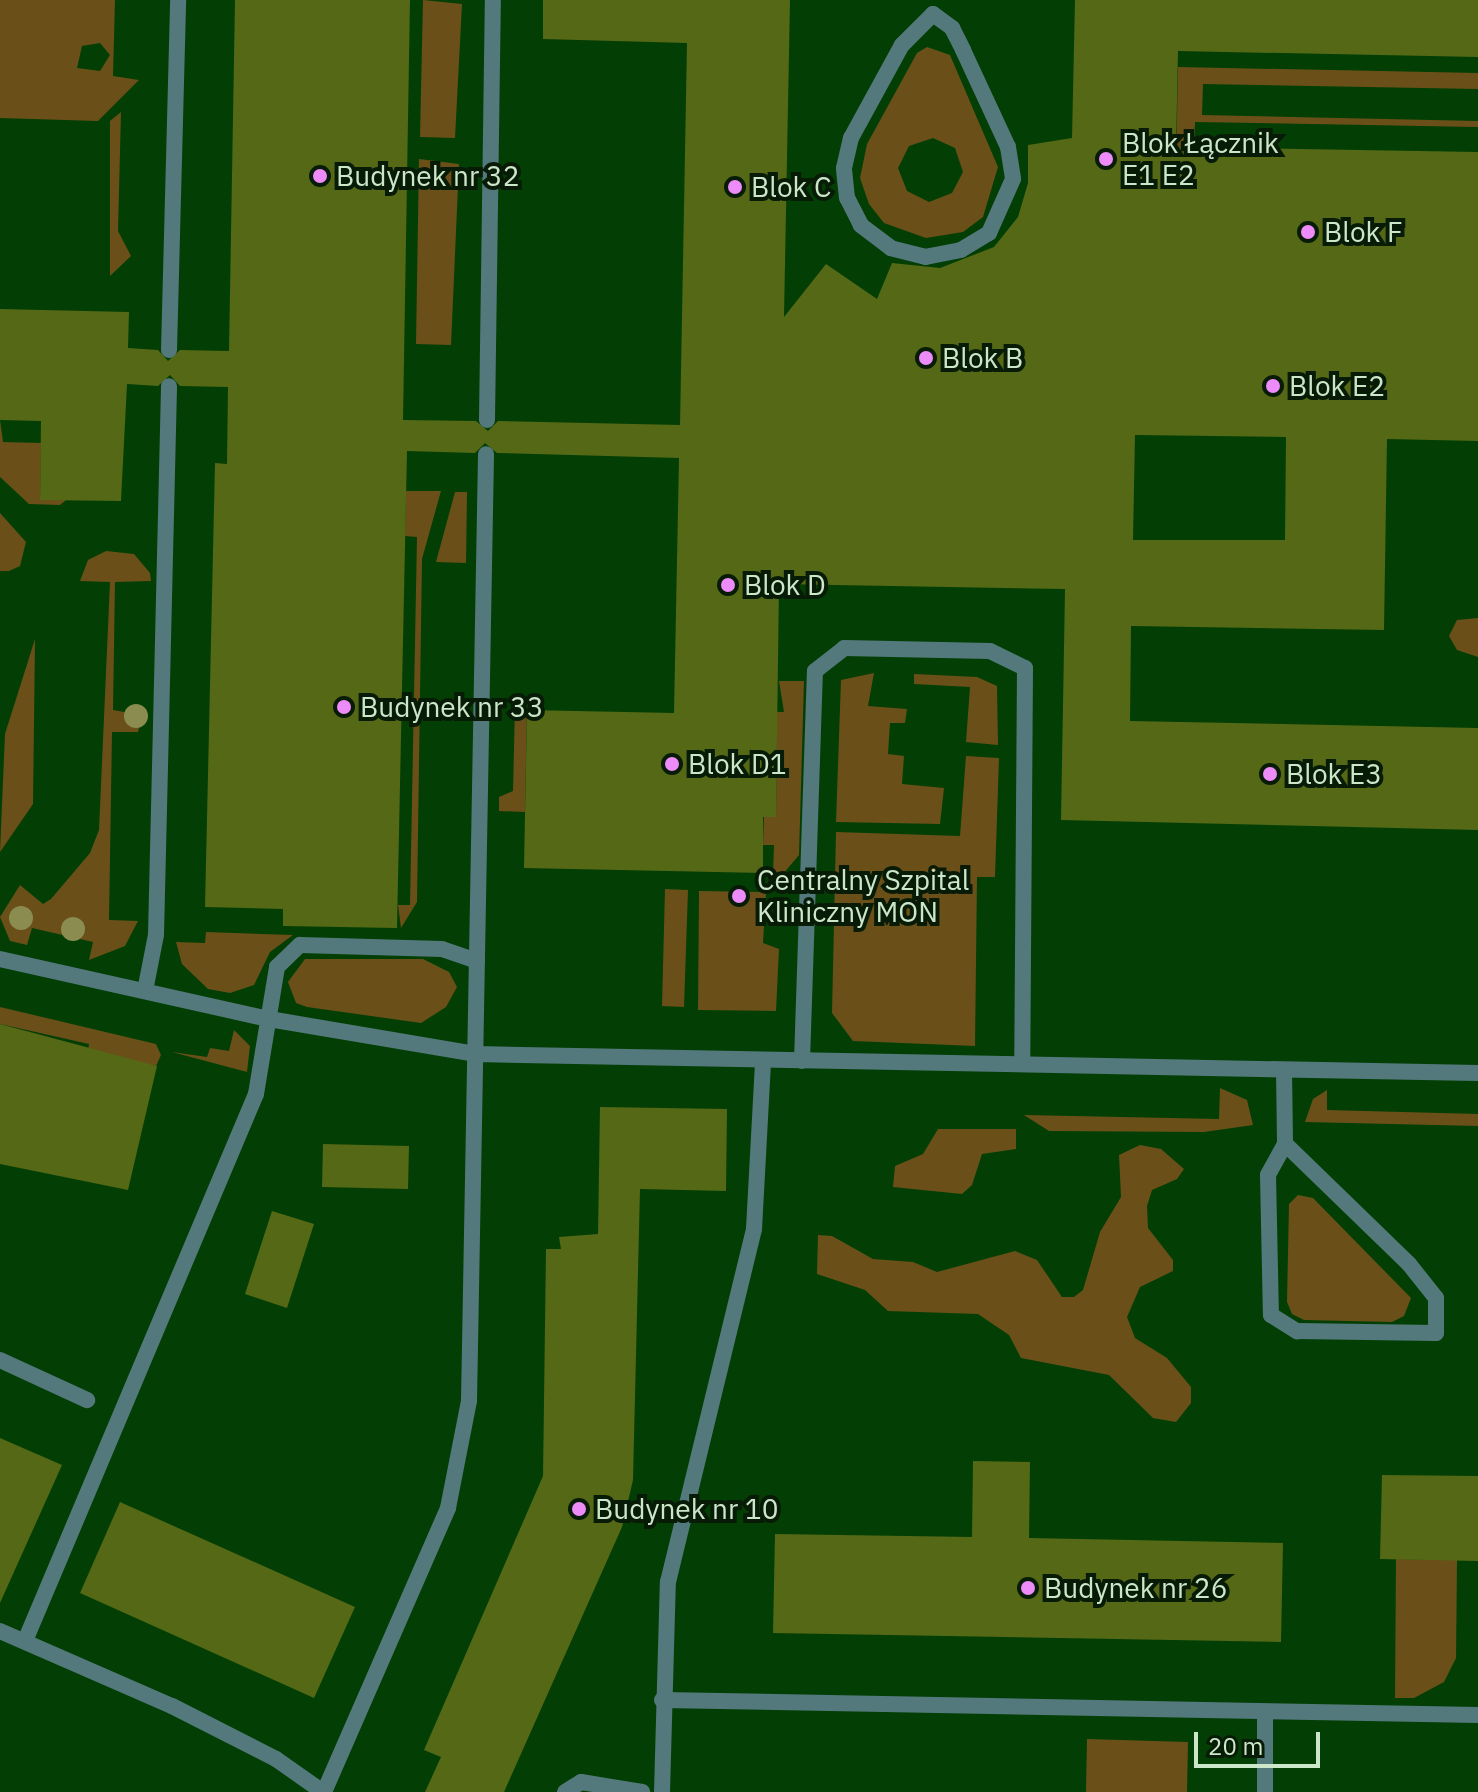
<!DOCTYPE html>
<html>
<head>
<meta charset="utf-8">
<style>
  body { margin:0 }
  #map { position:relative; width:1478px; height:1792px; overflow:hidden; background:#053805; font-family:"IBM Plex Sans",sans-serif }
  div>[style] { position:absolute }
  .built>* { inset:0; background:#033f04 }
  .green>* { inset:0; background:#6a5018 }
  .building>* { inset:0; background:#546816 }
  .lane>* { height:16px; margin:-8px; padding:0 8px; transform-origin:8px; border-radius:8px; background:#54797d }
  .trees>* { width:24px; height:24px; margin:-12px; border-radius:50%; background:#8a8d4f }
  .dots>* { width:22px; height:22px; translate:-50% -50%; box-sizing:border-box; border:4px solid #071b06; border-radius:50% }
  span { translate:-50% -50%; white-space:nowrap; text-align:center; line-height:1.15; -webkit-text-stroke:8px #071b06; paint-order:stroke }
  .poi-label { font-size:28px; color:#cce6c9 }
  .left { translate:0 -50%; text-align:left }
  .scale { position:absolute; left:1194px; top:1732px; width:126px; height:36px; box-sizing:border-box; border:4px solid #cce6c9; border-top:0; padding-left:10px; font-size:24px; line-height:28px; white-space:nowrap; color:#cce6c9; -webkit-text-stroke:6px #071b06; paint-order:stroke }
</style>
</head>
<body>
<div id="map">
  <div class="built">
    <div style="clip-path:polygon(0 0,1478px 0,1478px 1792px,0 1792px)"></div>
  </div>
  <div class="green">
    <div style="clip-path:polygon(evenodd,0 0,115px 0,113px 76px,139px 80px,98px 121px,0 118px,0 0,100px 43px,110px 55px,100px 71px,77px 68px,82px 46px,100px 43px)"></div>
    <div style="clip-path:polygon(423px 0,462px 4px,455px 138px,420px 137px)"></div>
    <div style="clip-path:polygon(evenodd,927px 47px,950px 55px,998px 167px,983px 217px,963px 232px,926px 238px,884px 223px,869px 204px,860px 178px,867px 144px,917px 53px,927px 47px,933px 138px,955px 148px,963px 172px,952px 193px,929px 202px,907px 191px,898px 168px,909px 146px,933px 138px)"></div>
    <div style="clip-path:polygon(1178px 67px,1478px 73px,1478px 89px,1203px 84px,1202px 115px,1478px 121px,1478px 127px,1195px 122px,1193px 167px,1176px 167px)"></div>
    <div style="clip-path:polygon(121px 112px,118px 231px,131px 256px,110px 276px,110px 121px)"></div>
    <div style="clip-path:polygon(419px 159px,459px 164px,451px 345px,416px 344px)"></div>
    <div style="clip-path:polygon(0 420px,3px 442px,41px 443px,40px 499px,66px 500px,60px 505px,29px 504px,0 477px)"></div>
    <div style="clip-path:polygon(406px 491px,441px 491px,422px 559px,417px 902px,401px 928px,398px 905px,410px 905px,417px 537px,405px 536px)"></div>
    <div style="clip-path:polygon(455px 492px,467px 492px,466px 563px,436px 562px)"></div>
    <div style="clip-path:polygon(0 513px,26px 542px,20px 566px,9px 571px,0 571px)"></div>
    <div style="clip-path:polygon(106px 551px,134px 554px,150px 573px,151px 581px,115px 582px,113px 710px,142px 715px,138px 732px,112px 732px,109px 920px,138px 921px,125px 946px,89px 960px,93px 942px,32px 928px,27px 945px,10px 941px,0 917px,20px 885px,43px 904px,51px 899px,90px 853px,99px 830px,110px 582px,80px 581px,88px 560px)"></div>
    <div style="clip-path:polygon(1478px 618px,1478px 657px,1457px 650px,1449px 636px,1457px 620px)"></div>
    <div style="clip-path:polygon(35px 639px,33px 804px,0 852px,5px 734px)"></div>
    <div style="clip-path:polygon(874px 673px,868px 706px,907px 709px,905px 723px,890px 723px,888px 754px,904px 756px,902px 784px,944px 788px,940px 824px,836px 822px,841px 680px)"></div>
    <div style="clip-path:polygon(914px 674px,977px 677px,997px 686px,998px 745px,966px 742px,970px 687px,914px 684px)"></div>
    <div style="clip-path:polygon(779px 681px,804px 681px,799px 855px,783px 874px,773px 875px,774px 845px,763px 845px,764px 817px,776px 817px,777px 712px,784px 712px)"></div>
    <div style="clip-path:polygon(515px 705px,527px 706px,525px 812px,499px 811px,499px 797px,513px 791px)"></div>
    <div style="clip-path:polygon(966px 756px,999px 758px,995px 877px,977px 877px,975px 1046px,853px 1041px,832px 1013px,836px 832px,960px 836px)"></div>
    <div style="clip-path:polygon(665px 889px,688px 890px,684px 1007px,662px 1006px)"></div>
    <div style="clip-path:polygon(699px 891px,766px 892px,763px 943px,779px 949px,776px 1011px,698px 1010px)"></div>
    <div style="clip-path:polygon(206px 932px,293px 935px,270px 952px,254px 985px,230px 993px,208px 989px,182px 964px,176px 942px,205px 943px)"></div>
    <div style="clip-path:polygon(305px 959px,423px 959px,449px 972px,457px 987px,446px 1007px,421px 1023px,307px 1007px,296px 1003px,288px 982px)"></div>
    <div style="clip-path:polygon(0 1007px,156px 1044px,161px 1055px,156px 1066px,88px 1051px,89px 1044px,0 1024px)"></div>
    <div style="clip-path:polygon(234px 1030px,250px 1046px,247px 1072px,172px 1052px,207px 1057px,210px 1048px,229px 1051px)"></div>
    <div style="clip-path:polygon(1220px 1088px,1247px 1100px,1253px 1125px,1204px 1132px,1049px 1131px,1024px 1115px,1219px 1119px)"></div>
    <div style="clip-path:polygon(1327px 1090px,1327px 1110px,1478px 1114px,1478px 1126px,1305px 1122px,1313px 1099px)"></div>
    <div style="clip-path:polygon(938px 1129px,1016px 1129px,1016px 1149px,982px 1154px,972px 1185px,962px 1194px,893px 1187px,895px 1166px,923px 1154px)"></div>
    <div style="clip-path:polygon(1140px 1145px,1161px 1149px,1184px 1169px,1177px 1179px,1152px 1190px,1147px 1206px,1148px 1228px,1173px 1260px,1173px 1271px,1140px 1287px,1127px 1317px,1135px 1338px,1167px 1358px,1191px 1387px,1191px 1403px,1176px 1422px,1153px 1418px,1109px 1375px,1021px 1358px,1009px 1335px,978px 1314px,888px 1311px,865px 1290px,817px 1274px,818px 1235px,832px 1236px,873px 1259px,913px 1262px,937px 1272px,1015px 1251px,1037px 1260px,1062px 1297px,1074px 1297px,1083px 1290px,1100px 1232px,1121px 1197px,1119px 1155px)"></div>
    <div style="clip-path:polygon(1298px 1195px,1313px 1198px,1411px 1298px,1404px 1316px,1392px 1322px,1304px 1320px,1292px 1314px,1287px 1302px,1289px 1204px)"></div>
    <div style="clip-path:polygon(1396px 1559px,1457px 1560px,1456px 1658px,1444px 1682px,1414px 1698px,1395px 1698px)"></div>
    <div style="clip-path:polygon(1087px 1739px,1188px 1742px,1187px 1792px,1086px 1792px)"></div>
  </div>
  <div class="building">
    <div style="clip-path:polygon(evenodd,235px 0,410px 0,403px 420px,476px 421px,488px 431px,498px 421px,680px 425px,687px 43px,543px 39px,543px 0,790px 0,784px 317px,826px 264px,877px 299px,892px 263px,940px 268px,994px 247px,1018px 217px,1028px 183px,1028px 145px,1072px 138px,1075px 0,1478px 0,1478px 57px,1178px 51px,1176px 147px,1478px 152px,1478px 441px,1387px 439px,1384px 630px,1131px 626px,1130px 721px,1478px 728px,1478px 830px,1061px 820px,1065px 589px,779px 584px,776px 817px,763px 817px,763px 873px,524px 868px,527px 710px,674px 713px,679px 458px,497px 453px,485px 443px,475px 453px,407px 451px,397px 928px,283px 926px,283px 909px,205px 907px,215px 463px,227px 464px,228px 387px,180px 386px,170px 375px,158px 386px,127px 384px,121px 501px,40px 500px,41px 421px,0 420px,0 309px,129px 312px,128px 348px,158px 350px,168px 361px,180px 350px,229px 351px,235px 0,1135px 435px,1286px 437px,1285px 540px,1133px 540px,1135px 435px)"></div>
    <div style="clip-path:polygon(0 1024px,157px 1066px,128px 1190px,0 1164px)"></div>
    <div style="clip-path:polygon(600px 1107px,727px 1109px,726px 1191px,640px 1189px,633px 1480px,622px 1527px,504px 1792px,425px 1792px,441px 1757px,424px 1750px,543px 1476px,546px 1249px,561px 1249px,559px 1237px,598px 1234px)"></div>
    <div style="clip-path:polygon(323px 1144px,409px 1146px,408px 1189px,322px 1187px)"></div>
    <div style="clip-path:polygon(272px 1211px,314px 1224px,287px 1308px,245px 1294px)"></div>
    <div style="clip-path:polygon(0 1438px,62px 1465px,0 1603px)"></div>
    <div style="clip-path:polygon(973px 1461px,1030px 1462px,1029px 1538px,1283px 1543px,1281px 1642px,773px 1633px,775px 1534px,972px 1537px)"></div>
    <div style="clip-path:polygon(1382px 1475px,1478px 1476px,1478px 1561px,1380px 1559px)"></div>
    <div style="clip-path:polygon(120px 1502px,355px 1607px,314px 1698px,80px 1593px)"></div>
  </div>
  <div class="lane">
    <div style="left:933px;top:14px;width:24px;rotate:36deg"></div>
    <div style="left:952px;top:28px;width:25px;rotate:63deg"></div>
    <div style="left:963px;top:50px;width:107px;rotate:65.1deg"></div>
    <div style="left:1008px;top:147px;width:32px;rotate:81deg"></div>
    <div style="left:1013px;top:179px;width:59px;rotate:114deg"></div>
    <div style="left:989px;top:233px;width:33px;rotate:149deg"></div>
    <div style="left:961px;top:250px;width:36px;rotate:169deg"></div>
    <div style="left:926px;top:257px;width:36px;rotate:-166deg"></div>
    <div style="left:891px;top:248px;width:38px;rotate:-143deg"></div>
    <div style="left:861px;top:225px;width:30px;rotate:-117deg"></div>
    <div style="left:847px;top:198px;width:30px;rotate:-96deg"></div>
    <div style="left:844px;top:168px;width:31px;rotate:-77deg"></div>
    <div style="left:851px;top:138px;width:106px;rotate:-61.3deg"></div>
    <div style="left:902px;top:45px;width:44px;rotate:-45deg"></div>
    <div style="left:169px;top:350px;width:350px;rotate:-88.5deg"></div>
    <div style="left:487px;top:420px;width:420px;rotate:-89.2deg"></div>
    <div style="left:0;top:959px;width:276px;rotate:12.6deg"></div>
    <div style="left:269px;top:1019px;width:209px;rotate:9.6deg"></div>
    <div style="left:475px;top:1054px;width:1003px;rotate:1.09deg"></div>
    <div style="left:145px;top:991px;width:57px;rotate:-78.9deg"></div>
    <div style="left:156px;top:935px;width:549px;rotate:-88.64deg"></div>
    <div style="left:802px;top:1061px;width:390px;rotate:-88.1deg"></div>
    <div style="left:815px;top:671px;width:37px;rotate:-38deg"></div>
    <div style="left:844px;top:648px;width:146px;rotate:1.2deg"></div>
    <div style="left:990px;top:651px;width:39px;rotate:26deg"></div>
    <div style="left:1025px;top:668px;width:396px;rotate:90.4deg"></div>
    <div style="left:1284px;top:1070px;width:74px;rotate:89.2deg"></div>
    <div style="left:1285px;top:1144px;width:35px;rotate:119deg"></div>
    <div style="left:1268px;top:1175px;width:140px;rotate:88.8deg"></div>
    <div style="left:1271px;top:1315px;width:31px;rotate:32deg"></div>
    <div style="left:1297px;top:1331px;width:139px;rotate:0.8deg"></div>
    <div style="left:1436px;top:1333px;width:35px;rotate:-90deg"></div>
    <div style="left:1436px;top:1298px;width:43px;rotate:-128.5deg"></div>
    <div style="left:1409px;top:1264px;width:173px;rotate:-135.9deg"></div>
    <div style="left:0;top:1360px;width:96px;rotate:24.7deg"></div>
    <div style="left:0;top:1631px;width:188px;rotate:23.6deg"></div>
    <div style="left:172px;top:1706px;width:117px;rotate:27deg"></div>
    <div style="left:276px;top:1759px;width:57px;rotate:35.1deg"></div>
    <div style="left:25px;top:1641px;width:594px;rotate:-67.11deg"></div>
    <div style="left:256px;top:1094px;width:129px;rotate:-80.6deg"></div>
    <div style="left:277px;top:967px;width:32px;rotate:-44deg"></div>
    <div style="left:300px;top:945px;width:142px;rotate:1.6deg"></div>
    <div style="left:442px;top:949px;width:37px;rotate:19deg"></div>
    <div style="left:662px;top:1700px;width:816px;rotate:1.05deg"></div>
    <div style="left:324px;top:1792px;width:310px;rotate:-66.4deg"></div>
    <div style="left:448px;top:1508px;width:109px;rotate:-78.9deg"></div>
    <div style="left:469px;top:1401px;width:947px;rotate:-88.97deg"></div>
    <div style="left:565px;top:1792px;width:19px;rotate:-32deg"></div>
    <div style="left:581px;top:1782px;width:62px;rotate:9.3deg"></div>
    <div style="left:662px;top:1792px;width:210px;rotate:-88.4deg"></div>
    <div style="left:668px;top:1582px;width:363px;rotate:-76.3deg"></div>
    <div style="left:754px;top:1229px;width:168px;rotate:-86.9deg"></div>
    <div style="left:1265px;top:1792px;width:80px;rotate:-90deg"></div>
  </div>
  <div class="trees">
    <div style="left:136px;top:716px"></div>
    <div style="left:21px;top:918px"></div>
    <div style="left:73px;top:929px"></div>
  </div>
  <div class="dots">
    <div style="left:1106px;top:159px;background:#ed8cf9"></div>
    <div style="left:320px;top:176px;background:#ed8cf9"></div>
    <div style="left:735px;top:187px;background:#ed8cf9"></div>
    <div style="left:1308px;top:232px;background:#ed8cf9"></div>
    <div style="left:926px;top:358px;background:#ed8cf9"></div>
    <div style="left:1273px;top:386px;background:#ed8cf9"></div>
    <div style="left:728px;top:585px;background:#ed8cf9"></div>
    <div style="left:344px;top:707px;background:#ed8cf9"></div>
    <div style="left:672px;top:764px;background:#ed8cf9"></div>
    <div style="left:1270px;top:774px;background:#ed8cf9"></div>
    <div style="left:739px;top:896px;background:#ed8cf9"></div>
    <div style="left:579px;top:1509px;background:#ed8cf9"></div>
    <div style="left:1028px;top:1588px;background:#ed8cf9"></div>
  </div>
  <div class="poi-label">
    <span class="left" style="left:1122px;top:159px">Blok Łącznik<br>E1 E2</span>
    <span class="left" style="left:336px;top:176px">Budynek nr 32</span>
    <span class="left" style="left:751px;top:187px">Blok C</span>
    <span class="left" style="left:1324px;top:232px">Blok F</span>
    <span class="left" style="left:942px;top:358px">Blok B</span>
    <span class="left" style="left:1289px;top:386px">Blok E2</span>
    <span class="left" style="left:744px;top:585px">Blok D</span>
    <span class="left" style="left:360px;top:707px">Budynek nr 33</span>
    <span class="left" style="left:688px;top:764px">Blok D1</span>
    <span class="left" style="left:1286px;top:774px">Blok E3</span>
    <span class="left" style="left:757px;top:896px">Centralny Szpital<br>Kliniczny MON</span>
    <span class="left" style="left:595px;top:1509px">Budynek nr 10</span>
    <span class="left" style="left:1044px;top:1588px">Budynek nr 26</span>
  </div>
  <div class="scale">20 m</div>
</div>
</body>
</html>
